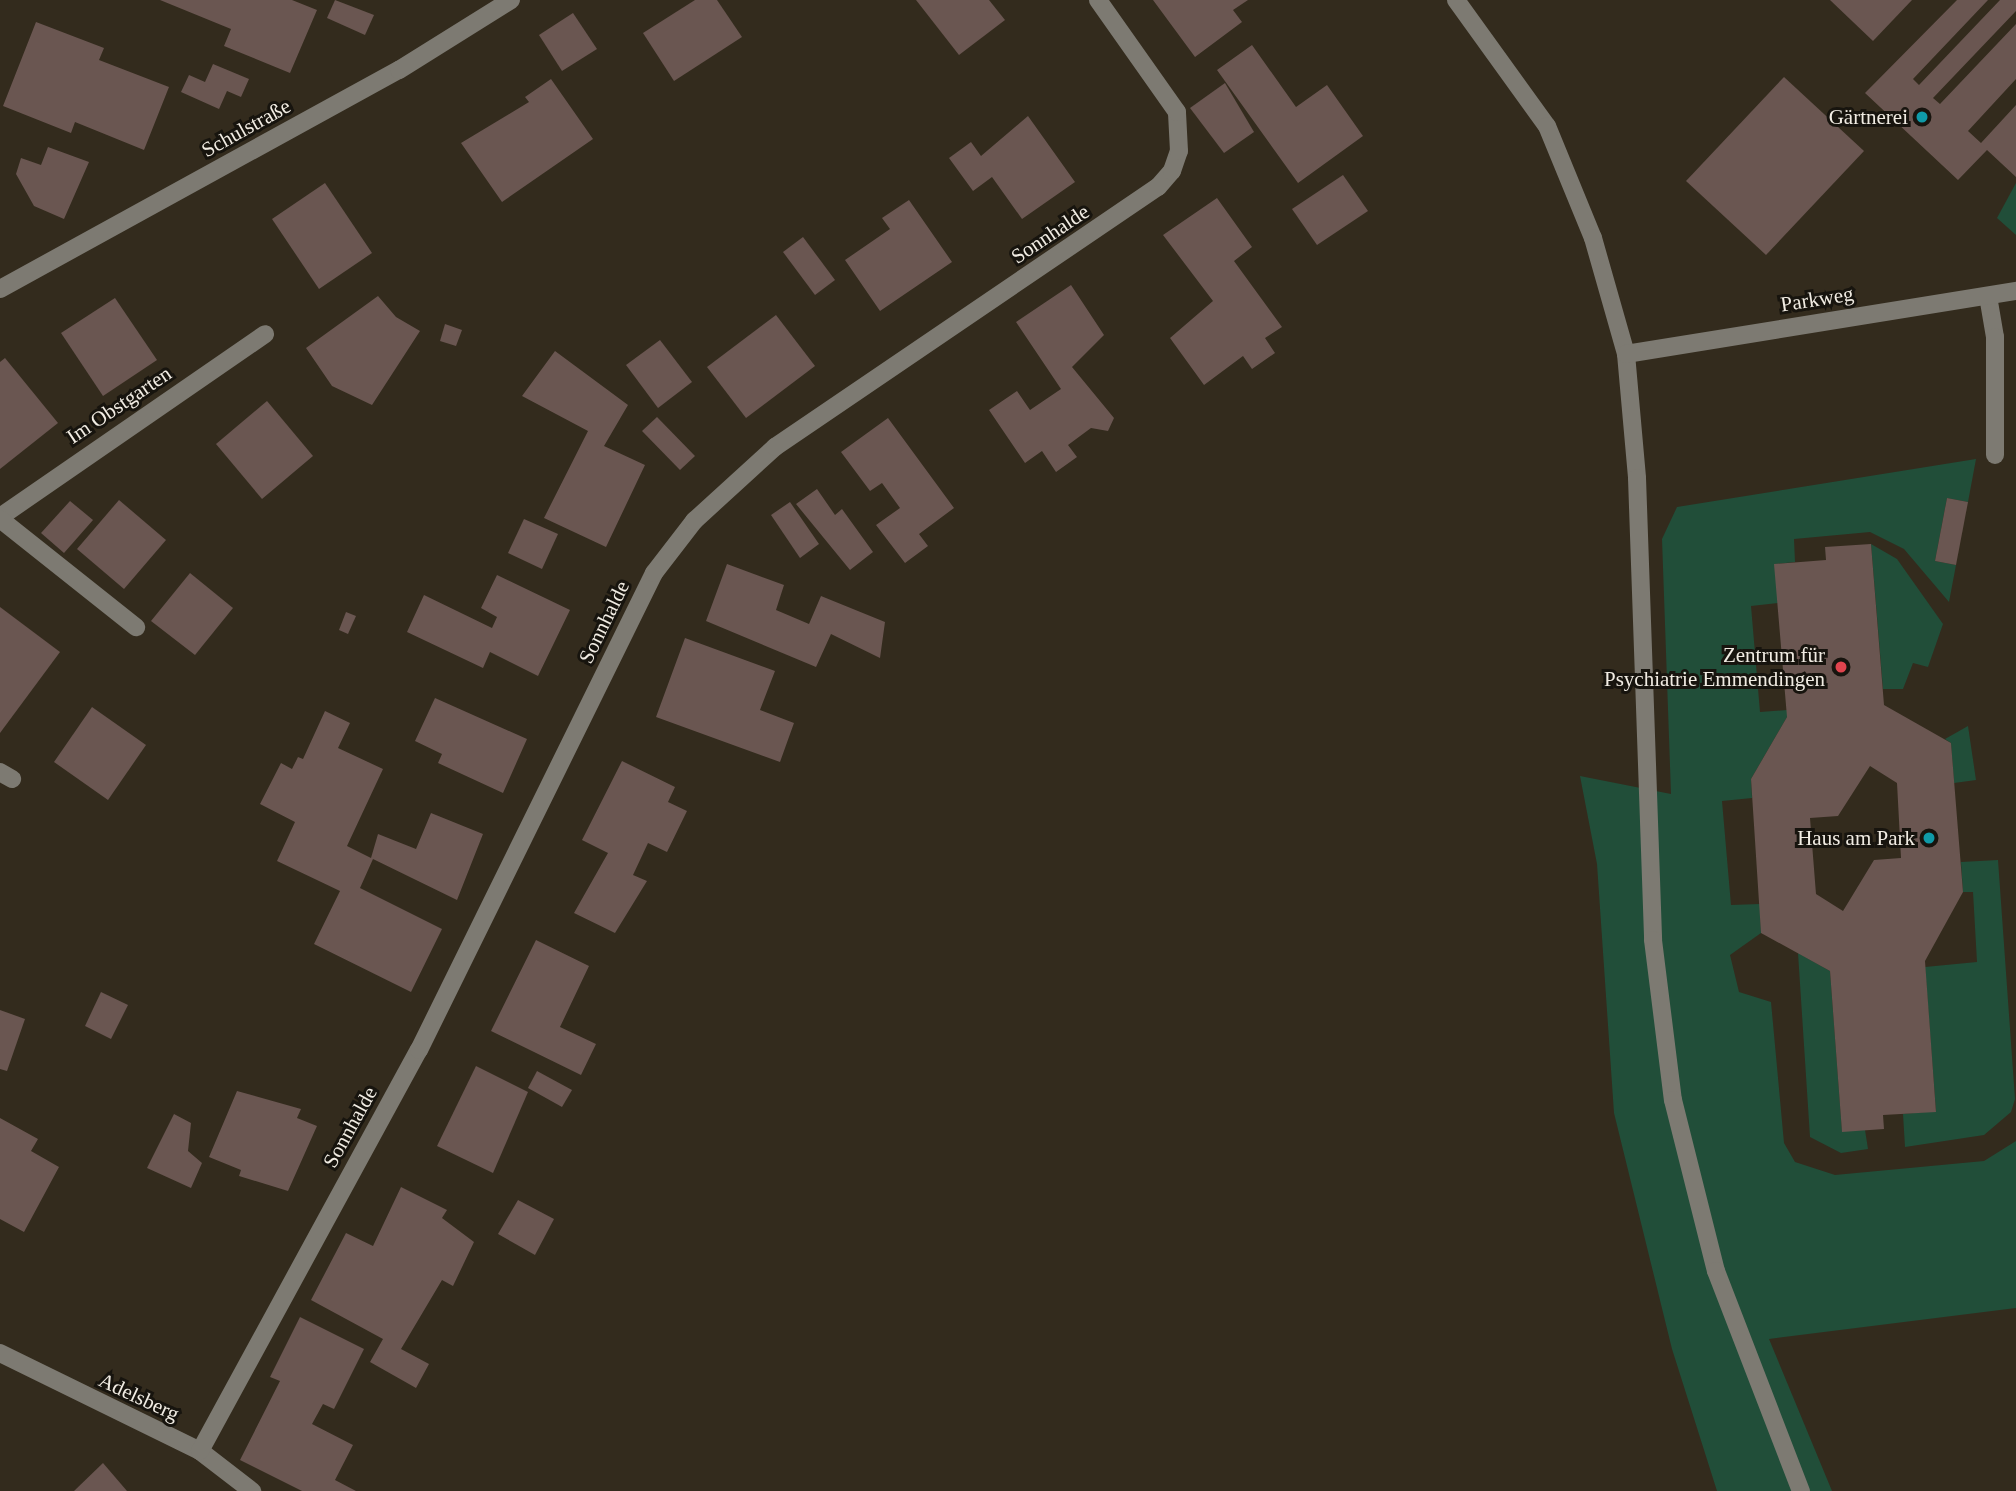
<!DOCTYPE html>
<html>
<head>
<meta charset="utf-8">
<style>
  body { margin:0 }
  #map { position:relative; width:2016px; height:1491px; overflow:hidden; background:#332b1d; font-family:Georgia,serif }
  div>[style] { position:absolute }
  .green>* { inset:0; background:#214e39 }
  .building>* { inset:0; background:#6a5651 }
  .minor>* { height:18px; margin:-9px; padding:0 9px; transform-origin:9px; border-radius:9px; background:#7d7a72 }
  .dots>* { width:19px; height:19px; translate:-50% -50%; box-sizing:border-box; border:4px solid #17140e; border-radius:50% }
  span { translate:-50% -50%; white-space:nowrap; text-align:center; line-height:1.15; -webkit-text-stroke:6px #17140e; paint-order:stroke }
  .poi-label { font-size:21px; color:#f1ece3 }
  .right { translate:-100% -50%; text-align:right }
  .street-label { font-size:21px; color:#f1ece3 }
</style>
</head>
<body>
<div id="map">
  <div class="green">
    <div style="clip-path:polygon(2016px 183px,2016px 235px,1997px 218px)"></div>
    <div style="clip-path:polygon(1976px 459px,1968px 502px,1947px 498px,1935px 561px,1956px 565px,1949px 602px,1904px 549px,1870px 532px,1794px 539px,1795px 562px,1775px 564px,1778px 603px,1751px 606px,1760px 712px,1787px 710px,1787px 717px,1751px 779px,1752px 798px,1722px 801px,1731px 905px,1760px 904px,1761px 933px,1730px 955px,1739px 992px,1771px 1002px,1784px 1143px,1795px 1162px,1835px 1175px,1984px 1161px,2016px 1141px,2016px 1308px,1769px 1339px,1832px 1491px,1717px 1491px,1672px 1349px,1614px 1113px,1597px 864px,1580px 776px,1671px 794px,1662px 539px,1677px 507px)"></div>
    <div style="clip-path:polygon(1871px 544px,1897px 559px,1943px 624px,1928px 667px,1913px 663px,1903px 689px,1883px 689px)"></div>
    <div style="clip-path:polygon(1968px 726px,1976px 780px,1954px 783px,1951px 743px,1945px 739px)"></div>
    <div style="clip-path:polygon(1998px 860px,2015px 1099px,2011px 1112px,1984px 1135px,1905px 1147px,1903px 1114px,1936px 1111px,1925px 967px,1977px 962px,1973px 892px,1963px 892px,1961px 862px)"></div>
    <div style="clip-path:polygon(1798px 953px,1830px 971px,1842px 1131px,1865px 1130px,1868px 1149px,1841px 1153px,1810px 1137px)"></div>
  </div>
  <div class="building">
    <div style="clip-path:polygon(160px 0,292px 0,317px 10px,290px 73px,224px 46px,231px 29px)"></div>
    <div style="clip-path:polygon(335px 0,374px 15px,365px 35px,327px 18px)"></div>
    <div style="clip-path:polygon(695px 0,717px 0,742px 37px,674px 81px,643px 33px)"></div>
    <div style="clip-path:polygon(916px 0,989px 0,1005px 20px,959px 55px)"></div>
    <div style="clip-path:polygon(1153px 0,1248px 0,1233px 10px,1242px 22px,1195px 57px)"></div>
    <div style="clip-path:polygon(1830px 0,1912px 0,1873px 41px)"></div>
    <div style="clip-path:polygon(1957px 0,1988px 0,1913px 79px,1919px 85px,2000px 0,2016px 0,2016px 11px,1933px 98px,1940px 104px,2016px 24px,2016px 79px,1968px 131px,1981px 143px,2016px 105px,2016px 177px,1987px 150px,1958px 180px,1865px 93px)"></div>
    <div style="clip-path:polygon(573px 13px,597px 49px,562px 71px,539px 35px)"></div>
    <div style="clip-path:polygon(36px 22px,104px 48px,99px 60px,169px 87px,144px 150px,75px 122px,71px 133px,3px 106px)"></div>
    <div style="clip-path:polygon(1252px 45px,1296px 107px,1327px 85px,1363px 136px,1298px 183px,1217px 70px)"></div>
    <div style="clip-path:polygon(213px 64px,249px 79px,241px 97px,227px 91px,219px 109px,181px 92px,189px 75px,205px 82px)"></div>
    <div style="clip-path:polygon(1784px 77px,1864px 151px,1766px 255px,1686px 181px)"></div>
    <div style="clip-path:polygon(551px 79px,593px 139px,502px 202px,461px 143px,529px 102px,525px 97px)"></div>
    <div style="clip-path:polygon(1225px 83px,1254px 132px,1224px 153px,1190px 108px)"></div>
    <div style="clip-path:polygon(1028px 116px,1075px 182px,1022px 219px,992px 177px,973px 191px,949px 158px,971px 142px,981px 156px)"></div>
    <div style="clip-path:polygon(48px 147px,89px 162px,64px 219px,34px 206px,16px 174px,21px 158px,41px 165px)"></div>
    <div style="clip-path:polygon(1343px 175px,1368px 211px,1317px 245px,1292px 209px)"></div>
    <div style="clip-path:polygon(325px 183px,372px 253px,319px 289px,272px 219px)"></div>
    <div style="clip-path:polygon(1217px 198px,1252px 247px,1234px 261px,1282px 327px,1265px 338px,1275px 353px,1252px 369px,1243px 356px,1204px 385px,1170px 338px,1213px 301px,1163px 235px)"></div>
    <div style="clip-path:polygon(909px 200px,952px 262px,880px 311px,845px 260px,890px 229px,882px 218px)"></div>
    <div style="clip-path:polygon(803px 237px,835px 280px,815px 295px,783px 252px)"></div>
    <div style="clip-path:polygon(1071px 285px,1104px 335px,1072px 367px,1114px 418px,1108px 431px,1091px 428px,1068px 445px,1077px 457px,1056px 472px,1042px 451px,1025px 463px,989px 410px,1017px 391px,1030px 410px,1061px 389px,1016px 322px)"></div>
    <div style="clip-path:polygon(378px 296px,396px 317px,420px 331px,372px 405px,332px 386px,306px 348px)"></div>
    <div style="clip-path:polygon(115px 298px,157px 360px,103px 396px,61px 333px)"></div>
    <div style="clip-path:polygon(776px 315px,815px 366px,746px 418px,707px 367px)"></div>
    <div style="clip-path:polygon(445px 324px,462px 330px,456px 346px,440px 341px)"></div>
    <div style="clip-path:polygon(660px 340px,692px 382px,658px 408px,626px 365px)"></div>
    <div style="clip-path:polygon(555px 351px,628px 405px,604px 446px,645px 465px,606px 547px,544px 518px,588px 431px,522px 396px)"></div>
    <div style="clip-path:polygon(5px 358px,58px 423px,0 469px,0 362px)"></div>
    <div style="clip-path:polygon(267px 401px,313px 456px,262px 499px,216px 444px)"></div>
    <div style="clip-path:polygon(657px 417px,695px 456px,680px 470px,642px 431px)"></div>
    <div style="clip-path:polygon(888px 418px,954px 508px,919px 534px,928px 546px,905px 563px,876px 525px,900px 508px,882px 483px,870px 491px,841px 452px)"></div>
    <div style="clip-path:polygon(817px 489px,835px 515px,842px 509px,873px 552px,850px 570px,796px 504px)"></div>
    <div style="clip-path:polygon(1947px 498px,1968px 502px,1956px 565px,1935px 561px)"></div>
    <div style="clip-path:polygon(119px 500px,166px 540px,124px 589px,77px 549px)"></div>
    <div style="clip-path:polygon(70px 501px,93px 520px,64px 553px,41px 533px)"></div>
    <div style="clip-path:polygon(790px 502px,819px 544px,800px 558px,771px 515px)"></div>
    <div style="clip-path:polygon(524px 519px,558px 534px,542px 569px,508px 553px)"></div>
    <div style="clip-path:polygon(evenodd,1871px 544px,1884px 705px,1951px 743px,1963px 892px,1925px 961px,1936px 1112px,1883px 1115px,1884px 1129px,1842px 1132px,1830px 971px,1761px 933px,1751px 779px,1787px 717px,1774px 564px,1826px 560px,1825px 547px,1871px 544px,1870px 766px,1897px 783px,1901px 858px,1874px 860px,1843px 911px,1816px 894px,1810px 818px,1838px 816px,1870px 766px)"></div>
    <div style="clip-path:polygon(727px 564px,784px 585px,776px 610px,809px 624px,821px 596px,885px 622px,880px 658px,831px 634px,816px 667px,706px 621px)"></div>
    <div style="clip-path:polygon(190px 573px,233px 608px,195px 655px,151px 621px)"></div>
    <div style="clip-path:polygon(497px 575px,570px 610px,538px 676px,490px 652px,483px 668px,407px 632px,424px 595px,492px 628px,497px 617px,481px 608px)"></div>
    <div style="clip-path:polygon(0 607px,60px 652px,0 733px)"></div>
    <div style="clip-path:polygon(346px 612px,356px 616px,348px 634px,339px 630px)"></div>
    <div style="clip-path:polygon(685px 638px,775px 671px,760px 710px,794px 723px,780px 762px,656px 717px)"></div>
    <div style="clip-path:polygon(435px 698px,527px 739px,503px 793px,438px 763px,442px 754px,415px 741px)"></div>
    <div style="clip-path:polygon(92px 707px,146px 745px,108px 800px,54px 762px)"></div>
    <div style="clip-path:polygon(325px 711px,350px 723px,338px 748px,383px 769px,347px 846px,371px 858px,378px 834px,416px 849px,431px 813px,483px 834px,457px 900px,373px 859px,360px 888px,442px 929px,411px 992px,314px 944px,340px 891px,277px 861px,295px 822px,260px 804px,281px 763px,292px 769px,298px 757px,303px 759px)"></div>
    <div style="clip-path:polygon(622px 761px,675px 787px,668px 802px,687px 811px,667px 852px,648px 843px,633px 875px,647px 881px,615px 933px,574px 913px,608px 853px,582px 840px)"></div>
    <div style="clip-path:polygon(536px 940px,589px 966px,560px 1027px,596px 1044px,581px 1075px,491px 1031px)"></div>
    <div style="clip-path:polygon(101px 992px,128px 1005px,111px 1039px,85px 1026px)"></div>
    <div style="clip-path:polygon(0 1010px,25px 1019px,7px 1071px,0 1069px)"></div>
    <div style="clip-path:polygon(476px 1066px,528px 1092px,493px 1173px,437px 1146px)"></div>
    <div style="clip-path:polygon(537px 1071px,572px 1090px,562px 1107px,528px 1088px)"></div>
    <div style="clip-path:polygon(237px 1091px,301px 1109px,297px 1118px,317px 1126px,288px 1191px,239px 1176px,241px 1170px,209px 1157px)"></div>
    <div style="clip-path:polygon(174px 1114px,191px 1123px,188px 1151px,202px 1163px,191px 1188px,147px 1168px)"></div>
    <div style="clip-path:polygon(0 1118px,38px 1139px,31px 1151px,59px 1167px,24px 1232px,0 1219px)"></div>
    <div style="clip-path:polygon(401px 1187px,447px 1210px,442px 1218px,474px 1242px,453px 1286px,442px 1280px,401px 1349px,429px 1364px,416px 1388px,370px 1362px,383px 1339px,311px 1300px,346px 1233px,373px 1246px)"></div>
    <div style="clip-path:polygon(518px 1200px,554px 1219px,535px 1255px,498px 1234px)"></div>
    <div style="clip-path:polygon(300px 1317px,364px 1349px,334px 1409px,323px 1404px,312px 1424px,353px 1445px,335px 1480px,356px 1491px,302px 1491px,240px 1460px,280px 1381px,270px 1377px)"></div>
    <div style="clip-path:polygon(103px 1463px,127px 1491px,74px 1491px)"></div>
  </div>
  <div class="minor">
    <div style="left:1456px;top:0;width:155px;rotate:54.2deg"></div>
    <div style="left:1547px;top:126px;width:121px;rotate:67.7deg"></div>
    <div style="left:1593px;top:238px;width:121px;rotate:74.1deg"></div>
    <div style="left:1626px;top:354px;width:124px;rotate:84.9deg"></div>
    <div style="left:1637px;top:478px;width:462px;rotate:88deg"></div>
    <div style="left:1653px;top:940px;width:161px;rotate:82.9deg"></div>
    <div style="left:1673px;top:1100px;width:176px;rotate:75.9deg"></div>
    <div style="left:1716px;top:1271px;width:236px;rotate:68.9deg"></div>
    <div style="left:0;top:289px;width:455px;rotate:-28.8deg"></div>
    <div style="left:399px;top:70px;width:132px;rotate:-32deg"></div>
    <div style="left:1988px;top:296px;width:42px;rotate:80.3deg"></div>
    <div style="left:1995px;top:337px;width:118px;rotate:90deg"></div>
    <div style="left:1626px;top:354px;width:395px;rotate:-9.2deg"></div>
    <div style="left:0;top:517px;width:322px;rotate:-34.6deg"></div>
    <div style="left:0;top:519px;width:174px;rotate:38.5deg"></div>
    <div style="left:0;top:772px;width:14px;rotate:30deg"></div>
    <div style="left:0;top:1353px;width:223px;rotate:26.1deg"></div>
    <div style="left:200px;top:1451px;width:66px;rotate:37.6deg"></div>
    <div style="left:200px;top:1451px;width:457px;rotate:-61.4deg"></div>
    <div style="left:419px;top:1050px;width:532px;rotate:-63.77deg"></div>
    <div style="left:654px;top:573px;width:66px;rotate:-52.4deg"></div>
    <div style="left:694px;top:521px;width:110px;rotate:-42.4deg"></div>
    <div style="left:775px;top:447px;width:463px;rotate:-34.2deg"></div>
    <div style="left:1158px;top:187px;width:21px;rotate:-49deg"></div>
    <div style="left:1172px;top:171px;width:21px;rotate:-71deg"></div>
    <div style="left:1179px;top:151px;width:39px;rotate:-93deg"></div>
    <div style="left:1177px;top:112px;width:137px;rotate:-125.2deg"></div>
  </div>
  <div class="dots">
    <div style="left:1922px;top:117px;background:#0f9aa8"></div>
    <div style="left:1841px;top:667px;background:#e0444e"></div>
    <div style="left:1929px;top:838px;background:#0f9aa8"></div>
  </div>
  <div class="poi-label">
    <span class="right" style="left:1908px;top:117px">Gärtnerei</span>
    <span class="right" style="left:1825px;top:667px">Zentrum für<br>Psychiatrie Emmendingen</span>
    <span class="right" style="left:1915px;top:838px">Haus am Park</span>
  </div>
  <div class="street-label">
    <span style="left:246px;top:128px;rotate:-29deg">Schulstraße</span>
    <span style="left:1050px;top:234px;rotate:-34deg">Sonnhalde</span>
    <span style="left:1817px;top:299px;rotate:-9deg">Parkweg</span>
    <span style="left:119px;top:405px;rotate:-34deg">Im Obstgarten</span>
    <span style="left:604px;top:622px;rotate:-64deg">Sonnhalde</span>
    <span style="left:350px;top:1127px;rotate:-61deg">Sonnhalde</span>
    <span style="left:139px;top:1397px;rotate:25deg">Adelsberg</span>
  </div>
</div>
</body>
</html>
